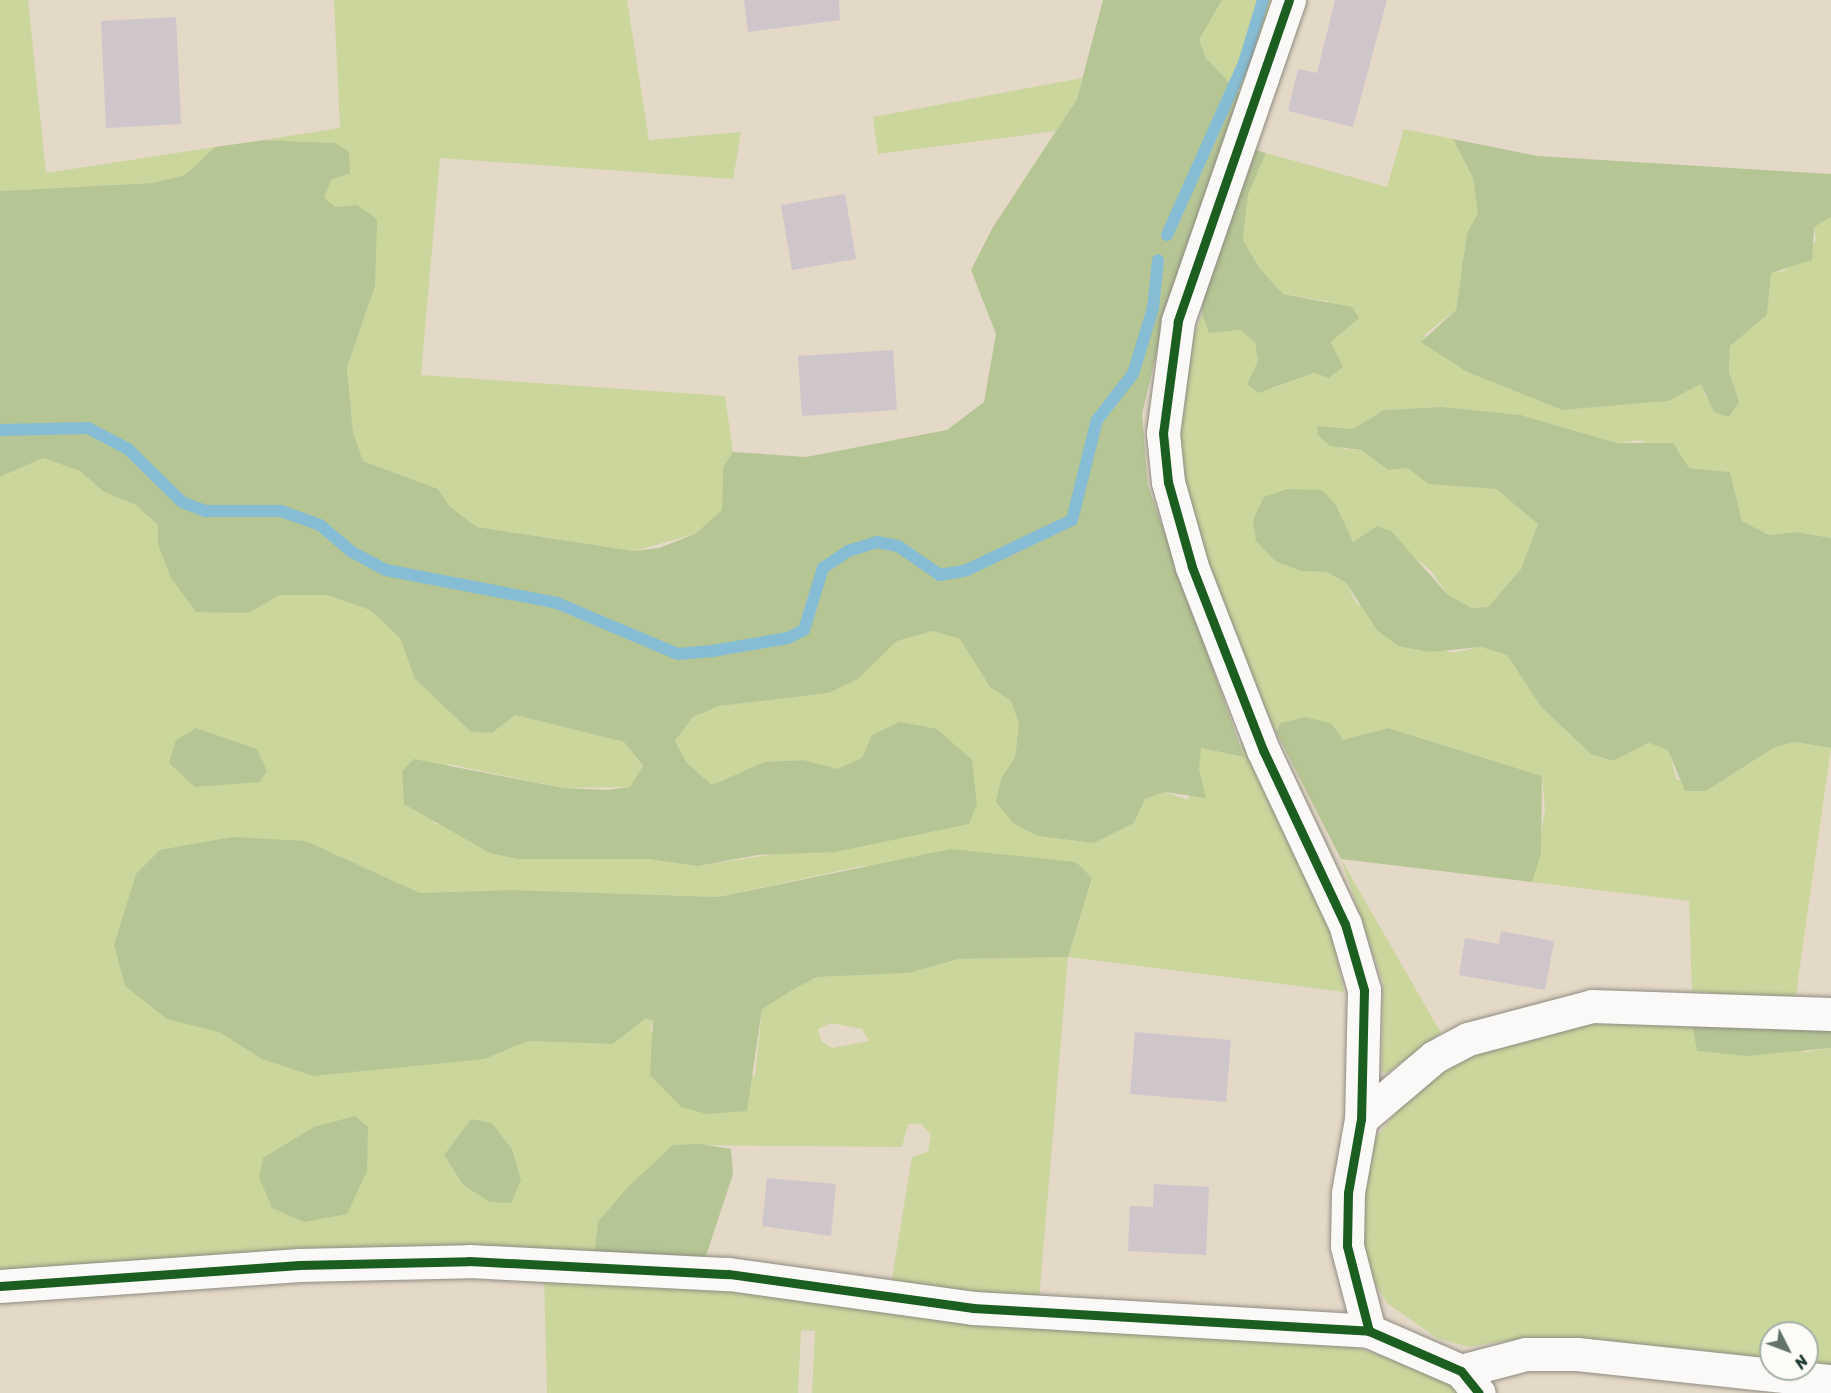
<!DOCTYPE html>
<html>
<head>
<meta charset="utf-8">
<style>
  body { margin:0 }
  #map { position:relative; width:1831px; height:1393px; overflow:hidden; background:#e4d8c7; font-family:Sriracha,sans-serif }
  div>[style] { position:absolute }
  .green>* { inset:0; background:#cbd69d }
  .forest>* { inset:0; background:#b6c594 }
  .stream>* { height:12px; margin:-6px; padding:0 6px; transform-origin:6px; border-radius:6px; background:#86bdd4 }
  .building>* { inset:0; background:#cfc6cc }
  .roads { filter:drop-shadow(0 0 2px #8d8c82) drop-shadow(0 0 2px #8d8c82) }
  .minor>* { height:33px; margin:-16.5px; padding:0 16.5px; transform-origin:16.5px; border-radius:16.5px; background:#fbf9f7 }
  .cycleway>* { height:9px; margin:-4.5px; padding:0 4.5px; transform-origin:4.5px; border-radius:4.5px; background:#1b5e20 }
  span { translate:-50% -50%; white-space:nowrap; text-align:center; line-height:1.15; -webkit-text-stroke:6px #fdfcf7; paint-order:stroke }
  .north { position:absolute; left:1759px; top:1321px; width:60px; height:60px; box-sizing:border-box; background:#fdfcf7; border:2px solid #a4b0a9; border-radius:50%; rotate:132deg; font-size:16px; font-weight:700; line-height:24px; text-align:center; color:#1f3d34 }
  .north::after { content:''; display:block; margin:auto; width:21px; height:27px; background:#647367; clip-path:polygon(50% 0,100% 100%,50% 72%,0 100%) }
</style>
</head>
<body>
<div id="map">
  <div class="green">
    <div style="clip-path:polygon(0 0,28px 0,46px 173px,215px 147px,185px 175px,152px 183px,0 191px)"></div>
    <div style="clip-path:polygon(334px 0,627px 0,649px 140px,741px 132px,733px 179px,440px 158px,421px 375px,725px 396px,733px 452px,723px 467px,722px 510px,695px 534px,634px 551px,477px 527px,450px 507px,438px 489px,363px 461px,353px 432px,347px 368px,375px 286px,357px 206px,335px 207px,323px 198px,335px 143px,264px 140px,340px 128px)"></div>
    <div style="clip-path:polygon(1222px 0,1271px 0,1244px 98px,1206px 58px,1199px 40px)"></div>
    <div style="clip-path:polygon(1082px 78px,1077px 99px,1056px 131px,878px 154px,873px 117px)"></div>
    <div style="clip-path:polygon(1404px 129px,1453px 139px,1473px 178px,1479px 213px,1467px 233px,1456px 310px,1424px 335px,1467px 372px,1562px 410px,1668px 401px,1701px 384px,1706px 398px,1739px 402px,1729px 372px,1730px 346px,1767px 315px,1771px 273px,1784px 271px,1816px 241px,1814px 227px,1831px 217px,1831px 538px,1796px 532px,1769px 535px,1742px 521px,1730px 472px,1689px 468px,1641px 440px,1617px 443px,1521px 415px,1442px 407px,1384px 410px,1353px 429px,1319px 426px,1317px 434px,1343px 449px,1360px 450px,1388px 470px,1408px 468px,1428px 484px,1496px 489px,1538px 524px,1521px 569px,1488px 607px,1472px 608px,1448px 595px,1431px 571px,1377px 526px,1353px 543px,1336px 505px,1301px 571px,1327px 572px,1346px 583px,1356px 603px,1451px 653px,1481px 647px,1507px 655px,1541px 707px,1591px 754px,1613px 761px,1649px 743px,1669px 750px,1676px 779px,1706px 791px,1775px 747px,1796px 742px,1831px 748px,1795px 1001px,1692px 991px,1689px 901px,1532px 882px,1545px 810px,1542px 776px,1388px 728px,1343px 740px,1332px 724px,1280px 723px,1276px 732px,1245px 668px,1200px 553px,1186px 500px,1179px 445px,1190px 348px,1202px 314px,1209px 333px,1241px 330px,1255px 343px,1258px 361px,1247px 384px,1274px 388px,1314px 373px,1329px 378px,1343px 367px,1331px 342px,1359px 318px,1326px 301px,1283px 294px,1260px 269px,1243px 240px,1248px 195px,1266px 153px,1387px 187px)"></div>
    <div style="clip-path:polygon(evenodd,43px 458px,80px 471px,104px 492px,136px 505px,158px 525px,158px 544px,249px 613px,279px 595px,327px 595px,370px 610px,400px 638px,415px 679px,471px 732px,492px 733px,515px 715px,624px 742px,643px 767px,630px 787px,563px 788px,448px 764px,435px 823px,518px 859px,648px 859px,698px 866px,969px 824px,872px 735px,862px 758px,837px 770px,804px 760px,764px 762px,712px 785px,687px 763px,675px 741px,693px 717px,719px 706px,829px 693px,858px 679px,897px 641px,933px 631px,960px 639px,990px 687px,1011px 701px,1019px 724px,1015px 757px,1001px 779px,1014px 824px,1037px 836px,1094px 843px,1134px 823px,1145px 799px,1165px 792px,1188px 800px,1201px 748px,1243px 757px,1240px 736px,1328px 915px,1344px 992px,1068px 957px,1039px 1299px,890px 1291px,912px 1157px,928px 1152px,931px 1135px,921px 1124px,908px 1124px,902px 1147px,673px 1145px,598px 1222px,594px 1253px,0 1273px,0 477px,43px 458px,306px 841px,420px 893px,513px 890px,718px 897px,862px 866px,1092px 879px,1068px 957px,959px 959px,909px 973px,817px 977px,794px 989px,762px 1009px,755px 1077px,650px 1031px,653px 1020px,645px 1019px,613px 1044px,528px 1041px,485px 1059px,262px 1059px,219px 1032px,306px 841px,43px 458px,831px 1023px,862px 1029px,869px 1041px,832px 1048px,821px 1041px,818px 1029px,831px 1023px,43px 458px,471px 1119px,463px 1185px,444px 1155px,471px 1119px)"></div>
    <div style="clip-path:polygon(1341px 859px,1441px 1033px,1387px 1073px,1382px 1072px,1383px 983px)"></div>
    <div style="clip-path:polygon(1581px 1021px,1692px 1023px,1805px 1052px,1831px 1048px,1831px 1371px,1807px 1369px,1807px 1333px,1771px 1333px,1771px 1365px,1504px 1341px,1468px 1347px,1437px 1338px,1387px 1303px,1365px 1267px,1357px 1204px,1373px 1141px,1423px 1080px,1481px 1050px)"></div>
    <div style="clip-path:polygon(544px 1275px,1327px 1340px,1405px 1362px,1443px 1378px,1462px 1393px,812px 1393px,815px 1331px,801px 1330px,798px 1393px,547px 1393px)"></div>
  </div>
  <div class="forest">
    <div style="clip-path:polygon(1103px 0,1222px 0,1199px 40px,1206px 58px,1244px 98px,1168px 304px,1142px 414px,1148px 486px,1244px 757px,1201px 748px,1199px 769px,1206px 798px,1165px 792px,1145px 799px,1134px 823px,1094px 843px,1037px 836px,1014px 824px,996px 802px,1001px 779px,1015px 757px,1019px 724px,1011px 701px,990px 687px,960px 639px,933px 631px,897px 641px,858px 679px,829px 693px,719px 706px,693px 717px,675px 741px,687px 763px,712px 785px,764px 762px,804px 760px,837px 769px,862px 758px,872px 735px,900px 722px,937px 729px,972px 760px,977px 805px,969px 824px,835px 852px,758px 855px,698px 866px,648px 859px,518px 859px,490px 853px,404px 804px,402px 771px,414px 759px,563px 788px,607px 790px,630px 787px,643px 766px,624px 742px,515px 715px,492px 733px,471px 732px,415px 679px,400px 638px,370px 610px,327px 595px,279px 595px,249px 613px,196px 612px,171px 578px,158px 544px,158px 525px,136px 505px,104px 492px,80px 471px,43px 458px,0 477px,0 191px,152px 183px,185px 175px,215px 147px,264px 140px,335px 143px,349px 152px,350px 173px,331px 180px,324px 198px,335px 207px,357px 205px,377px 219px,375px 286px,347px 368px,353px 432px,363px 461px,438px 489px,450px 507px,477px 527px,634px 551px,659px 548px,695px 534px,722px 510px,723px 467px,733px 452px,806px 457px,947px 430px,984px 402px,996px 334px,971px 270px,993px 227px,1077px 99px)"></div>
    <div style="clip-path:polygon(1453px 139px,1537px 156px,1831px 174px,1831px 217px,1814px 227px,1812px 260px,1771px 273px,1767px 315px,1730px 346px,1729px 372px,1739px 402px,1729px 417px,1714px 412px,1701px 384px,1668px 401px,1562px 410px,1467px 372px,1421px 342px,1456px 310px,1467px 233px,1478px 213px,1473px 178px)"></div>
    <div style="clip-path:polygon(1250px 148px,1266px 153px,1248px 195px,1243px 240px,1260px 269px,1283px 294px,1352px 307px,1359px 318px,1331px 342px,1343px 367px,1329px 378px,1314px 373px,1258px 393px,1247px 384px,1258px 361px,1255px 343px,1241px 330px,1209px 333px,1202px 314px,1201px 296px)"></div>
    <div style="clip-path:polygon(1442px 407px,1521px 415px,1617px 443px,1673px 443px,1689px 468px,1730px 472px,1742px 521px,1769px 535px,1796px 532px,1831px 538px,1831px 748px,1796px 742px,1775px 747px,1706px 791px,1685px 791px,1668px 750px,1649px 743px,1613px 761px,1591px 754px,1541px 707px,1507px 655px,1481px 647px,1429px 652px,1398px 646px,1377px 630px,1346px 583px,1327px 572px,1301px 571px,1275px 561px,1256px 541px,1253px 520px,1264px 497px,1287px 489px,1322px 490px,1336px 505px,1353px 542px,1377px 526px,1391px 531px,1448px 595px,1472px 608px,1488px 607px,1521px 569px,1538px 524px,1496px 489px,1428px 484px,1408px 468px,1388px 470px,1361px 450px,1330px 446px,1317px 434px,1318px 426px,1353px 429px,1384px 410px)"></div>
    <div style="clip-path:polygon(1306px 717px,1332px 724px,1343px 740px,1388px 728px,1542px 776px,1541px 854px,1532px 882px,1341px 859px,1276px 732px,1280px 723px)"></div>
    <div style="clip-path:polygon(196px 728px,257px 749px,267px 771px,260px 782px,195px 787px,169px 763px,176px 740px)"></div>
    <div style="clip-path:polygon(232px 837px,306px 841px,420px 893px,513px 890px,718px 897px,951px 849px,1076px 862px,1092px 878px,1068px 957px,959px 959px,909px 973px,817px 977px,794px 989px,762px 1009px,747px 1111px,707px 1114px,681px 1107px,650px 1075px,653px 1020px,645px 1019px,613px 1044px,528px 1041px,485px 1059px,313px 1076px,262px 1059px,219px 1032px,167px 1019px,125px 986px,114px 945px,136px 874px,160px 850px)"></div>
    <div style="clip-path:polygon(1692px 1023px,1831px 1028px,1831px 1048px,1747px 1056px,1697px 1051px)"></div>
    <div style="clip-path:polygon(355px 1116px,368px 1127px,367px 1171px,347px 1214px,304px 1222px,272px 1208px,259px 1177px,263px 1158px,314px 1127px)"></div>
    <div style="clip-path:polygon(471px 1119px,492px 1123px,512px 1149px,521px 1180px,511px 1203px,490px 1202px,463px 1185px,444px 1155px)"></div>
    <div style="clip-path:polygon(699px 1144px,731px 1149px,733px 1174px,704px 1262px,594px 1253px,598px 1222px,627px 1188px,673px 1145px)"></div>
  </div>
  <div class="stream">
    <div style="left:1167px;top:235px;width:188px;rotate:-65.9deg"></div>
    <div style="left:1244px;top:63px;width:66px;rotate:-73.2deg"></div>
    <div style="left:0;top:430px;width:88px;rotate:-1.3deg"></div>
    <div style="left:88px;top:428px;width:45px;rotate:27.7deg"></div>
    <div style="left:128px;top:449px;width:76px;rotate:44.5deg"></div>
    <div style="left:182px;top:502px;width:26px;rotate:21deg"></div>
    <div style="left:206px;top:511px;width:75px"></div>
    <div style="left:281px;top:511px;width:41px;rotate:19.7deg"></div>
    <div style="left:320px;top:525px;width:42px;rotate:40.2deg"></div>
    <div style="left:352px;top:552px;width:38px;rotate:28deg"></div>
    <div style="left:386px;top:570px;width:174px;rotate:10.9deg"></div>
    <div style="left:557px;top:603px;width:131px;rotate:22.9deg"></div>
    <div style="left:678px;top:654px;width:34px;rotate:-5deg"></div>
    <div style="left:712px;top:651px;width:77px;rotate:-9.7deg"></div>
    <div style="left:788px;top:638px;width:18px;rotate:-27deg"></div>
    <div style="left:804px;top:630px;width:65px;rotate:-73deg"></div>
    <div style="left:823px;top:568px;width:30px;rotate:-34deg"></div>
    <div style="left:848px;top:551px;width:30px;rotate:-17deg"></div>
    <div style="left:877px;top:542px;width:21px;rotate:11deg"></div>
    <div style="left:898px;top:546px;width:51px;rotate:34.6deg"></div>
    <div style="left:940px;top:575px;width:27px;rotate:-10deg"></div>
    <div style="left:967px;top:570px;width:116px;rotate:-25.5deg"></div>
    <div style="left:1072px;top:520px;width:103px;rotate:-76deg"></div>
    <div style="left:1097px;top:420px;width:58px;rotate:-52deg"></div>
    <div style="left:1133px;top:374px;width:69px;rotate:-73.1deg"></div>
    <div style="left:1153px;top:308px;width:48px;rotate:-84.1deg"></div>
  </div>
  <div class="building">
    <div style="clip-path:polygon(744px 0,839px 0,840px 20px,748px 32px)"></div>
    <div style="clip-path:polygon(1335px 0,1387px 0,1353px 127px,1288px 111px,1298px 69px,1317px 73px)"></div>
    <div style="clip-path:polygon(176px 17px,181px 124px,106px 128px,101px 21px)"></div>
    <div style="clip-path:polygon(845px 194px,856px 259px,792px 270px,781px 205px)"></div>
    <div style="clip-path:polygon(893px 350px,897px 410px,802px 416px,798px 356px)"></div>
    <div style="clip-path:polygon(1501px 931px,1554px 941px,1545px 990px,1459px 975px,1465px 938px,1499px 944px)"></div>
    <div style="clip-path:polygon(1135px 1032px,1231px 1040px,1226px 1102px,1130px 1094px)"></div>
    <div style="clip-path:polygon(767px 1178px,836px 1184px,831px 1236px,762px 1226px)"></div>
    <div style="clip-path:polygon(1154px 1184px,1209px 1187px,1206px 1255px,1128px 1251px,1130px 1206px,1153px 1207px)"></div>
  </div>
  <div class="roads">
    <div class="minor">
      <div style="left:1289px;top:0;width:340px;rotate:109.1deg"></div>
      <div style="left:1178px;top:321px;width:113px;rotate:97.6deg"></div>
      <div style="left:1163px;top:433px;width:49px;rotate:84.2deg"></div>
      <div style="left:1168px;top:482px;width:88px;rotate:74.2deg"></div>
      <div style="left:1192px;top:567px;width:196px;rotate:68.8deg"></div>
      <div style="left:1263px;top:750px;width:192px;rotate:64.8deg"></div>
      <div style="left:1345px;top:924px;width:69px;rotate:73.9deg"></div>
      <div style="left:1364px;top:990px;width:129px;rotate:91.3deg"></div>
      <div style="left:1361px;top:1119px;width:75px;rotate:100deg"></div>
      <div style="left:1348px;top:1193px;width:53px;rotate:91.1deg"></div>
      <div style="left:1347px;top:1246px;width:88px;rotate:75.5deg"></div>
      <div style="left:1361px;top:1119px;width:96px;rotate:-40.3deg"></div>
      <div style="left:1434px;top:1057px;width:38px;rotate:-28deg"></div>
      <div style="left:1468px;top:1039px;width:128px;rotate:-14.9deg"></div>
      <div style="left:1592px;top:1006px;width:239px;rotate:1.9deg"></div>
      <div style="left:0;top:1286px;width:300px;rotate:-4deg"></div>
      <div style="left:299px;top:1265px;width:170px;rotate:-1.3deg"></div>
      <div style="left:469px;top:1261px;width:260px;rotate:2.9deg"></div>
      <div style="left:729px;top:1274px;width:246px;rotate:7.9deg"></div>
      <div style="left:973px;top:1308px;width:397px;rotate:3.3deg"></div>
      <div style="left:1369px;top:1331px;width:100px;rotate:23.5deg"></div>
      <div style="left:1461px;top:1371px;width:28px;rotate:51deg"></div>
      <div style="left:1461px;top:1371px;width:67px;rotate:-14.7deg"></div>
      <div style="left:1526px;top:1354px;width:51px"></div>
      <div style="left:1577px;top:1354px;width:255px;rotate:6.1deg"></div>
    </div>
  </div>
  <div class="cycleway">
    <div style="left:1289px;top:0;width:340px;rotate:109.1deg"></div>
    <div style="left:1178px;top:321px;width:113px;rotate:97.6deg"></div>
    <div style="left:1163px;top:433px;width:49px;rotate:84.2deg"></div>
    <div style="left:1168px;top:482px;width:88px;rotate:74.2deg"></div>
    <div style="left:1192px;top:567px;width:196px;rotate:68.8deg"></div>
    <div style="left:1263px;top:750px;width:192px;rotate:64.8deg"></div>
    <div style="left:1345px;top:924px;width:69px;rotate:73.9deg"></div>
    <div style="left:1364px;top:990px;width:129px;rotate:91.3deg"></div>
    <div style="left:1361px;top:1119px;width:75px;rotate:100deg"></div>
    <div style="left:1348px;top:1193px;width:53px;rotate:91.1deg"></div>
    <div style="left:1347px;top:1246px;width:88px;rotate:75.5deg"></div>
    <div style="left:0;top:1286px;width:300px;rotate:-4deg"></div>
    <div style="left:299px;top:1265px;width:170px;rotate:-1.3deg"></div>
    <div style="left:469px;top:1261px;width:260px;rotate:2.9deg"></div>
    <div style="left:729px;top:1274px;width:246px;rotate:7.9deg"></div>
    <div style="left:973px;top:1308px;width:397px;rotate:3.3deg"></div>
    <div style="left:1369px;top:1331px;width:100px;rotate:23.5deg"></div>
    <div style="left:1461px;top:1371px;width:28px;rotate:51deg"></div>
  </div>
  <div class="north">N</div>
</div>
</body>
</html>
